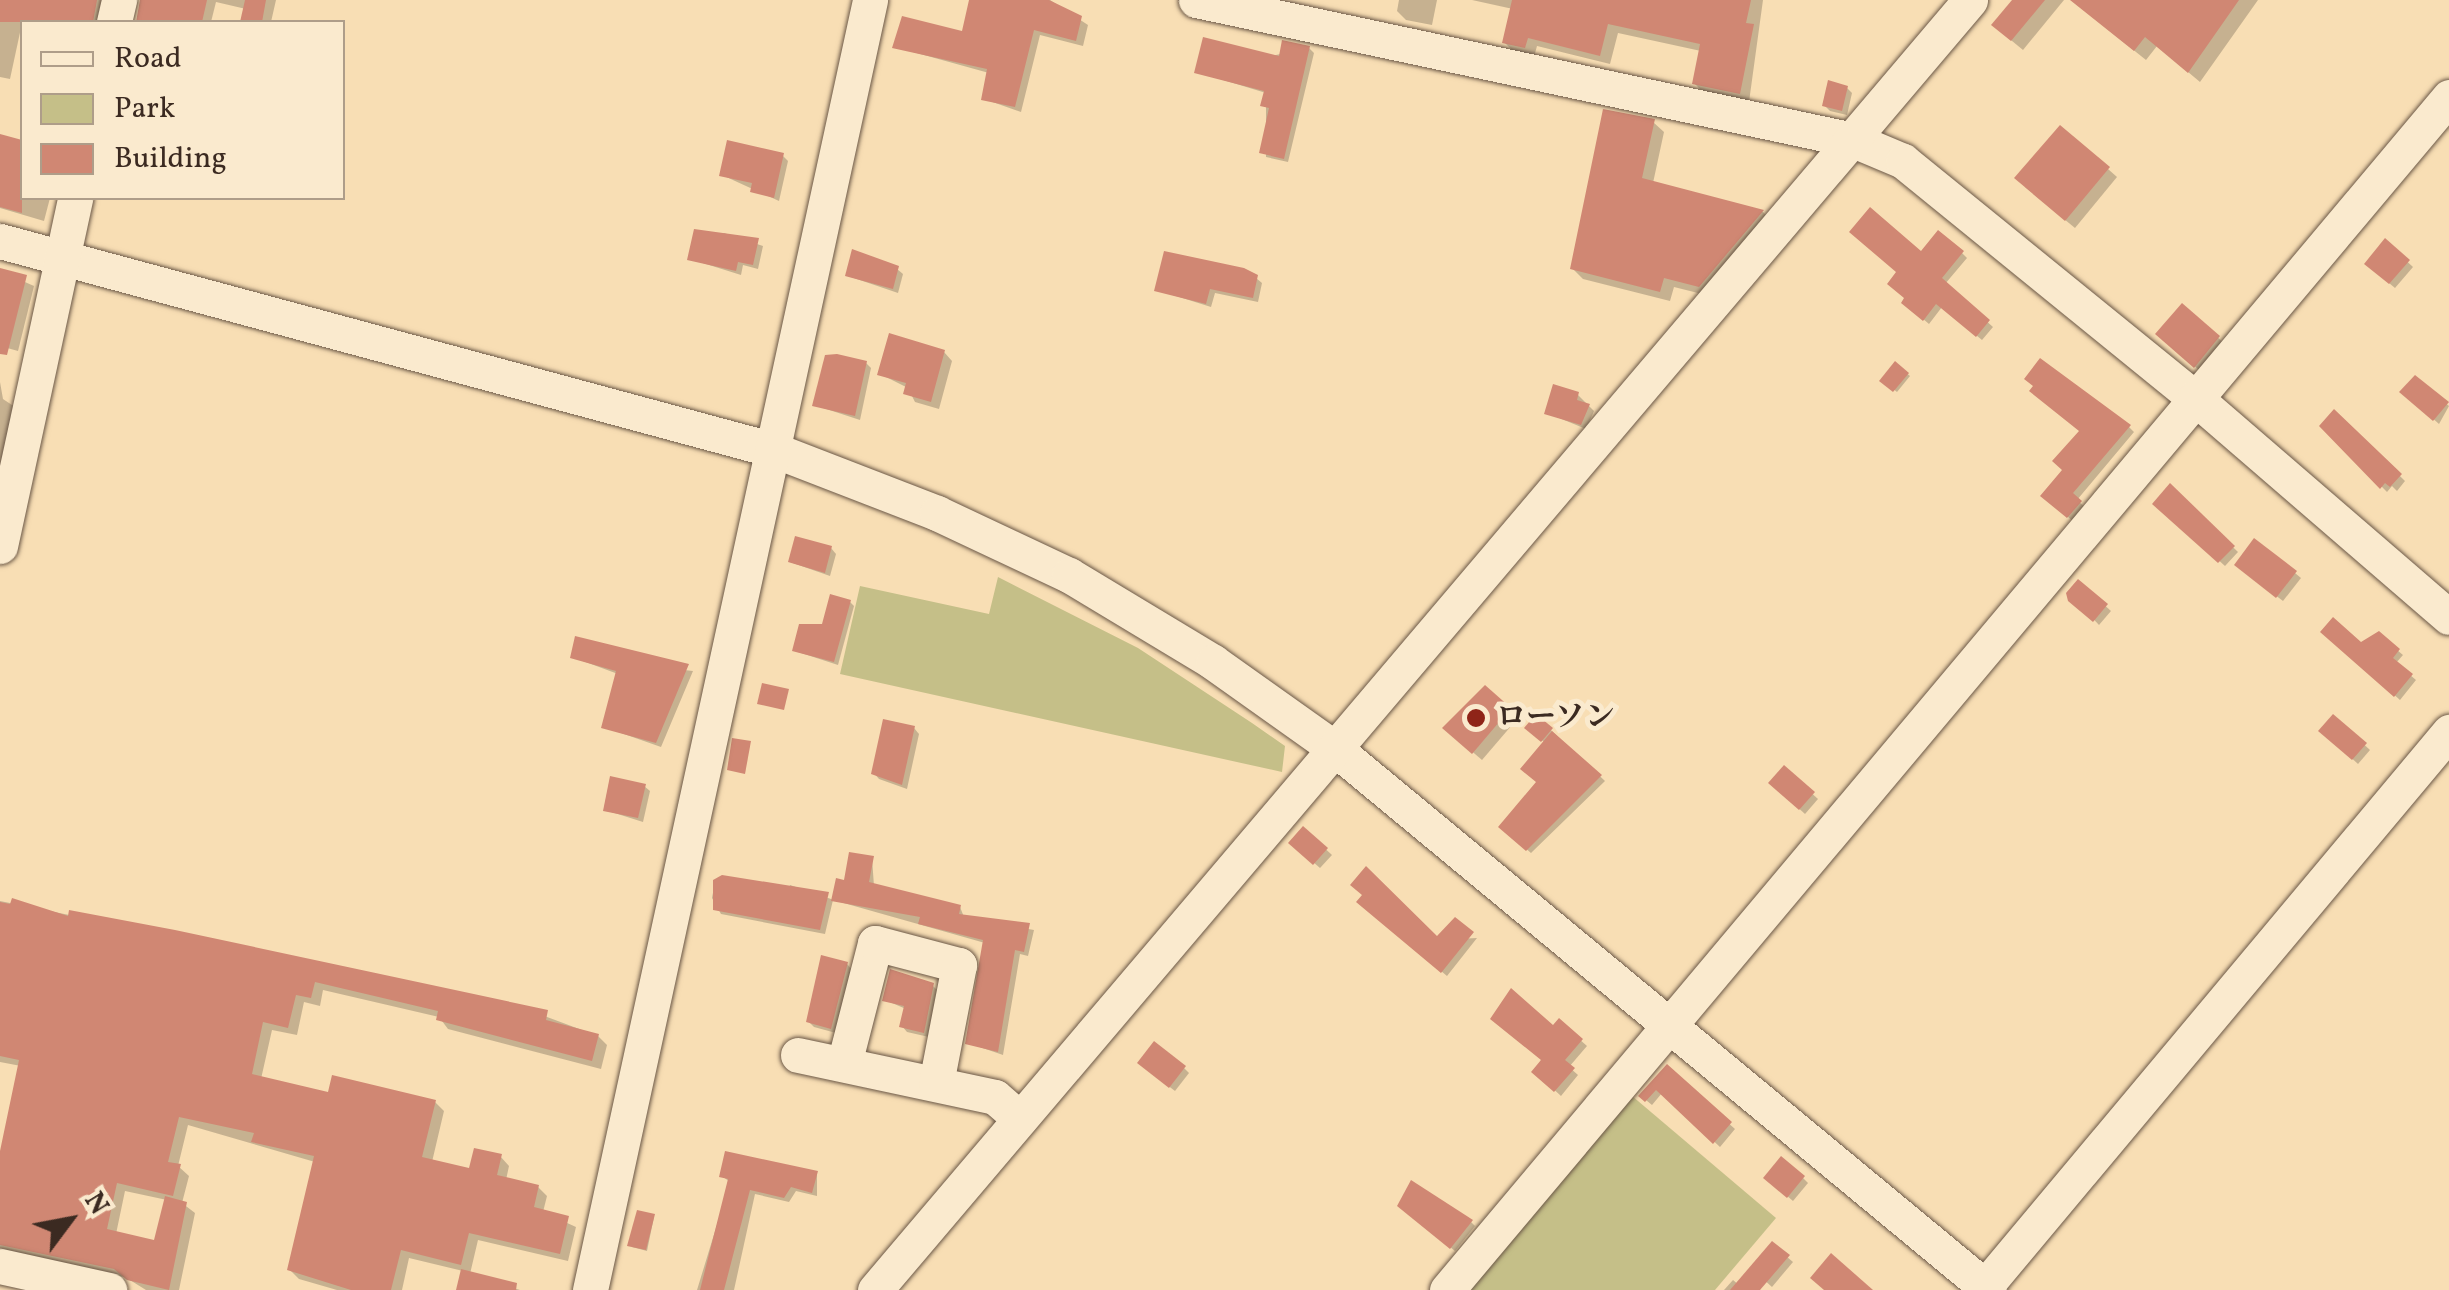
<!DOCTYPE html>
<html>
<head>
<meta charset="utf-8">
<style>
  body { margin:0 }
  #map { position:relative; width:2449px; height:1290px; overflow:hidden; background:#f8deb4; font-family:Vollkorn,"Noto Serif JP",serif }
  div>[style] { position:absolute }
  .green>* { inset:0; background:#c5bf88 }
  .shadow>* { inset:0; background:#0003 }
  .building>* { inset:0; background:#d08773 }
  .roads { filter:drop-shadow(0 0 2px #6a5746) drop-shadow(0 0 2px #6a5746) }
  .minor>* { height:35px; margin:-17.5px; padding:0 17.5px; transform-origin:17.5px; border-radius:17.5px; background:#faeace }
  .dots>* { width:28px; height:28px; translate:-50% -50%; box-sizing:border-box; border:5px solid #faeace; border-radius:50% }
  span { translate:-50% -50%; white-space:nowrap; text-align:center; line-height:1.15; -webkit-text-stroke:10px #faeace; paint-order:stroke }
  .poi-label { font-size:30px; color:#3b2a21; font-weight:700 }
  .left { translate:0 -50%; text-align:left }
  .legend { position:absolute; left:20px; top:20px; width:325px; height:180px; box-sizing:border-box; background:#faeace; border:2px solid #ae9d89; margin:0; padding:12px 18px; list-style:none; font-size:30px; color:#3b2a21 }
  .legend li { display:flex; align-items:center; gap:20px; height:50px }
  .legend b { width:50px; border:2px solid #ae9d89 }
  .north { position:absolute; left:20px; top:1170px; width:100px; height:100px; -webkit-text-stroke:8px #faeace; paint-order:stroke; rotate:58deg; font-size:28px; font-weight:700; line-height:40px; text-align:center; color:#3b2a21 }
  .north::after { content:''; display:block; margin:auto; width:35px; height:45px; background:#3b2a21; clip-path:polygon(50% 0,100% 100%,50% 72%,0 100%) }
</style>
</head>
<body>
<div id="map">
  <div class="green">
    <div style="clip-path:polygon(998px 577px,1138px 648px,1252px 723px,1285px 746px,1282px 772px,840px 674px,860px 586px,989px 614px)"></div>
    <div style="clip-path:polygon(1625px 1090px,1776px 1218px,1715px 1290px,1458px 1290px)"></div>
  </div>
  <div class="shadow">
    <div style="clip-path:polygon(0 0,27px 0,10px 79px,0 77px)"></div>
    <div style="clip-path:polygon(56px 0,110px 0,103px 22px,51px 22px)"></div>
    <div style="clip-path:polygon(141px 0,276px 0,271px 22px,243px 22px,246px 9px,216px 2px,211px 22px,138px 22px)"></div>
    <div style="clip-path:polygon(972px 0,1050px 0,1088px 25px,1083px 46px,1040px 35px,1021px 112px,984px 99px,989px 73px,895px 47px,964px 34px)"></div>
    <div style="clip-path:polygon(1399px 0,1437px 0,1432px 25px,1406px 20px,1397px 11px)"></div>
    <div style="clip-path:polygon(1472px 0,1763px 0,1749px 102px,1704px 93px,1694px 83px,1701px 51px,1618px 33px,1610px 64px,1537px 46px,1534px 57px,1514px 52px,1505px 43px,1513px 9px)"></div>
    <div style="clip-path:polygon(2015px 0,2064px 0,2023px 50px,2006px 36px)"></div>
    <div style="clip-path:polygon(2071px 0,2258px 0,2200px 82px,2157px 46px,2146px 60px)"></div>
    <div style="clip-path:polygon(1309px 48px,1314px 53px,1288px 162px,1266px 157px,1266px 93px,1197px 72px)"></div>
    <div style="clip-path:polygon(1847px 88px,1852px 93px,1847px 115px,1830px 111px,1825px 106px)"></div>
    <div style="clip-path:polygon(1653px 122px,1664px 132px,1653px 183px,1763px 212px,1773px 222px,1710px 296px,1674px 287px,1670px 301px,1583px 279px,1573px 269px)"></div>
    <div style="clip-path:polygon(0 139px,22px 143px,22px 198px,50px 198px,44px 221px,0 208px)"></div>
    <div style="clip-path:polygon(783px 156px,788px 161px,779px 201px,722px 175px)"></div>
    <div style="clip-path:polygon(2108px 169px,2117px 177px,2075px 228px,2025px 187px)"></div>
    <div style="clip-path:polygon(724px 233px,763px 246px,758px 269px,743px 265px,741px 275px,690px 259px)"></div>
    <div style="clip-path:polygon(2386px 242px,2413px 267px,2395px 288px,2372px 269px)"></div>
    <div style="clip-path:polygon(1962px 253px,1967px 258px,1945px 284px,1993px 327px,1982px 340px,1942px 307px,1929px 324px,1909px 307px,1921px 255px)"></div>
    <div style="clip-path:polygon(897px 269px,903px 274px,898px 293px,848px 276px)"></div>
    <div style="clip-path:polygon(0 271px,34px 286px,18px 351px,0 346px)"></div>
    <div style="clip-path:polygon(1256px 278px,1262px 283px,1258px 302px,1215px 293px,1211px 307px,1157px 290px)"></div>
    <div style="clip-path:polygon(2182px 306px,2224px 343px,2200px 371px,2159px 334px)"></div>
    <div style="clip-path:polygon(944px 352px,952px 361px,939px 409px,915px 402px,908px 388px,880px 374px)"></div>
    <div style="clip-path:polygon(866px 363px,871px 368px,860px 420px,814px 405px)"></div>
    <div style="clip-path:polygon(1895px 364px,1910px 376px,1897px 392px,1882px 380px)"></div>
    <div style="clip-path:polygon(2415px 378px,2449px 406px,2439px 424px,2403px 392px)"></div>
    <div style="clip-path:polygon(0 382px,3px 399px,18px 409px,0 479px)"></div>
    <div style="clip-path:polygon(1578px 395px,1594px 411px,1586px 429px,1547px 413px)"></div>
    <div style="clip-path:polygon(2335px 412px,2405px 481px,2397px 491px,2392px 486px,2387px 492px,2322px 426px)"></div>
    <div style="clip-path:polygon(2129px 427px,2134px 432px,2077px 500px,2086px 508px,2074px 522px,2049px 501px,2082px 431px)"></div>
    <div style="clip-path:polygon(2170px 486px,2238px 552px,2225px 566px,2156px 504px)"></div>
    <div style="clip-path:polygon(831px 548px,836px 554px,830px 576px,790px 562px)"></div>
    <div style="clip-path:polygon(2242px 570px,2295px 573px,2301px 578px,2283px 601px)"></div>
    <div style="clip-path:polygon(2079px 582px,2111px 611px,2099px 625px,2069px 593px)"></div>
    <div style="clip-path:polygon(850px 602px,854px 606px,838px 665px,795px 651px)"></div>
    <div style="clip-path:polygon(2324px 632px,2361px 645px,2378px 634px,2403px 655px,2396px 663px,2416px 680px,2400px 700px)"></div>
    <div style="clip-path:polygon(572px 657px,693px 671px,661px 747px,604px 727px,618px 674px)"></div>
    <div style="clip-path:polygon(1509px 710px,1518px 718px,1482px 760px,1454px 736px)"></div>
    <div style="clip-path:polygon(1537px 717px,1605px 781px,1531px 853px,1501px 827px,1539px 782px,1545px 743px,1528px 728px)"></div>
    <div style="clip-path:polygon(2334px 717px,2370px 750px,2358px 764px,2322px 731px)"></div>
    <div style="clip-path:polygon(914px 728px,919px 734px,907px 789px,879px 779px,874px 773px)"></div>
    <div style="clip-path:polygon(1784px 768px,1818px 799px,1805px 814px,1771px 783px)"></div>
    <div style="clip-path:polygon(644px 786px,650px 791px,643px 822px,605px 810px)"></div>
    <div style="clip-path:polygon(1304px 829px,1332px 855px,1320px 868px,1291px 843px)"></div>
    <div style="clip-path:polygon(872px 858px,874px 886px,960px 907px,964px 917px,1034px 930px,1028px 956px,1020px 954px,1003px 1055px,968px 1043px,985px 943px,833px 900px,825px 934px,721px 914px,712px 898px,715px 882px,788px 893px,790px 885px,834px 900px)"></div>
    <div style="clip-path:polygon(evenodd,0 901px,515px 1005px,598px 1036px,607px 1045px,601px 1069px,448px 1029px,439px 1017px,323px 990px,320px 1006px,304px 1002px,297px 1035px,272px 1030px,261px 1079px,330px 1095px,435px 1102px,444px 1111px,432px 1162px,471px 1171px,500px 1156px,509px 1166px,506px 1180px,538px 1187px,547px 1196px,543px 1212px,576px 1227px,568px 1261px,478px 1240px,470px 1274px,520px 1290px,458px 1290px,463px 1271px,409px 1258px,402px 1290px,337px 1290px,299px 1279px,290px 1270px,315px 1162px,188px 1125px,178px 1166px,189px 1176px,182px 1203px,195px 1213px,179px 1290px,146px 1290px,125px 1277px,0 1255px,0 1163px,21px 1066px,0 1062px,0 901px,125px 1191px,167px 1200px,156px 1242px,116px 1234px,125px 1191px)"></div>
    <div style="clip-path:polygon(1359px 902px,1437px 940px,1477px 938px,1447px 976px)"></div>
    <div style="clip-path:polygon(847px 964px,852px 970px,836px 1033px,814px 1027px,808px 1021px)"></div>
    <div style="clip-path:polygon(932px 985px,938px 991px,929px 1037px,907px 1032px,902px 1026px,906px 1009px,885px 1000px)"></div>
    <div style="clip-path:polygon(1560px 1022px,1587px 1046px,1569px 1067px,1578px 1075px,1561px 1096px,1535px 1072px)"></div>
    <div style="clip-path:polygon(1145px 1068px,1184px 1068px,1189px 1073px,1175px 1091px)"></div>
    <div style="clip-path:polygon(1667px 1068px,1735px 1129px,1720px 1147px,1662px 1093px,1652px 1105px,1641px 1096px)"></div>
    <div style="clip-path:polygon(817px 1173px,817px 1196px,796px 1191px,789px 1202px,755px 1194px,734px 1290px,697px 1290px,730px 1182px,722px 1176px)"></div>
    <div style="clip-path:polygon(1803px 1178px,1808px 1183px,1793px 1201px,1772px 1183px)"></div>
    <div style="clip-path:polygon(1405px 1210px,1471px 1222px,1475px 1226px,1455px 1251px)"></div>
    <div style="clip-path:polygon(654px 1217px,647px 1251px,632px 1247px)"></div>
    <div style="clip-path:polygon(1772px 1244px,1793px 1262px,1772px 1287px,1752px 1269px)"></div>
    <div style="clip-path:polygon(1733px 1280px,1745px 1290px,1724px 1290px)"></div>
  </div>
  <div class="building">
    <div style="clip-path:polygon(0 0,97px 0,93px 22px,0 22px)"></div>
    <div style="clip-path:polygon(140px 0,207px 0,202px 22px,136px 22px)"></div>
    <div style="clip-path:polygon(245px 0,266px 0,262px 22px,240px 22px)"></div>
    <div style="clip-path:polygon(969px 0,1049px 0,1082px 16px,1076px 41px,1034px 30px,1015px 107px,981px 100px,987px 69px,892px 48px,902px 16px,962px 31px)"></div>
    <div style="clip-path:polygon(1512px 0,1751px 0,1746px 23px,1754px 24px,1740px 94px,1692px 84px,1700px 44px,1608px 24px,1600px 56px,1528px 38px,1525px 48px,1502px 43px)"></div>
    <div style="clip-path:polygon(2012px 0,2045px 0,2011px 41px,1991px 25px)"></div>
    <div style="clip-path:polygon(2070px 0,2239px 0,2188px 73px,2145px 37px,2134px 51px)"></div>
    <div style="clip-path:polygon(1203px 37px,1279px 56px,1282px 40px,1310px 46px,1284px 159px,1259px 153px,1269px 108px,1260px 106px,1264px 91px,1194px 73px)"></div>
    <div style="clip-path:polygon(1828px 80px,1848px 86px,1842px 111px,1822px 106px)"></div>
    <div style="clip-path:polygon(1603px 109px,1655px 119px,1642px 178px,1764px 210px,1699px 287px,1664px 278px,1660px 292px,1570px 269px)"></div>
    <div style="clip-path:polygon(2060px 125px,2110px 167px,2065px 221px,2014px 178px)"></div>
    <div style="clip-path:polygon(0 134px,22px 140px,22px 213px,0 207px)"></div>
    <div style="clip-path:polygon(727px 140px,784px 153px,774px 198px,750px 192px,752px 183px,719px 176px)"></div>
    <div style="clip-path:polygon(1870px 207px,1921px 251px,1938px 230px,1964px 251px,1942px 278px,1990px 320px,1976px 337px,1936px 304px,1923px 321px,1901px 303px,1904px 298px,1887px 284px,1896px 272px,1849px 232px)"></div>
    <div style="clip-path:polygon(694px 229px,759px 238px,753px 265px,738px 262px,736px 271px,687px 260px)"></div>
    <div style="clip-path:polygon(2385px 238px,2410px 260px,2389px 284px,2364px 264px)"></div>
    <div style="clip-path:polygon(852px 249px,899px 266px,893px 289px,845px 276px)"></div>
    <div style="clip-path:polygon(1164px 251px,1244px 268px,1258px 275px,1253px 298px,1210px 289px,1206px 304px,1154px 291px)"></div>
    <div style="clip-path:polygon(0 268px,27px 275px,7px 355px,0 354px)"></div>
    <div style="clip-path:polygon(2182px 303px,2220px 336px,2194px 368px,2155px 334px)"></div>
    <div style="clip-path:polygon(889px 333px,945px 350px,931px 402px,903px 394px,906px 383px,877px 375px)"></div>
    <div style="clip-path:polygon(837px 354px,867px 361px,855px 416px,812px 406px,825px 355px)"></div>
    <div style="clip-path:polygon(2040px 358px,2131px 425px,2073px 493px,2082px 501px,2067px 518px,2040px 496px,2062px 470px,2052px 461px,2079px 431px,2029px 391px,2033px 386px,2024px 379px)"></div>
    <div style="clip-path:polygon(1895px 361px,1909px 373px,1893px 392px,1879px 381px)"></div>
    <div style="clip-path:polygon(2415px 375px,2449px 402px,2433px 421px,2399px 392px)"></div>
    <div style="clip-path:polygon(1553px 384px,1579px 392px,1577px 400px,1590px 404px,1581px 425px,1544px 414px)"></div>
    <div style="clip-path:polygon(2334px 409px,2402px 474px,2390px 487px,2385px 483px,2380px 489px,2319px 426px)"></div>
    <div style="clip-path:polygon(2170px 483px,2235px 546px,2218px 563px,2152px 504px)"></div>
    <div style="clip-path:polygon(795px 536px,832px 546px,825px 573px,788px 562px)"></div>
    <div style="clip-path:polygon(2254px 538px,2297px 571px,2276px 598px,2234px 565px)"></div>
    <div style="clip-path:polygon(2078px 579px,2108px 604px,2093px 622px,2068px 601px,2066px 593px)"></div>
    <div style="clip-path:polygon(830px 594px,851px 600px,834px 662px,792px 651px,799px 624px,822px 624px)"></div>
    <div style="clip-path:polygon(2333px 617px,2361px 642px,2379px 631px,2400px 649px,2393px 658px,2413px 674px,2394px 697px,2320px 632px)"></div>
    <div style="clip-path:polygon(575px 636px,689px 664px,656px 743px,601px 728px,616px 671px,570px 658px)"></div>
    <div style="clip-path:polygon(762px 683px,789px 689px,784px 710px,757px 704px)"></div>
    <div style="clip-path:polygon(1485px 685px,1511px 708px,1472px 754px,1442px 728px)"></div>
    <div style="clip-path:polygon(1536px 714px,1553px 728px,1541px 742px,1524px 728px)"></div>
    <div style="clip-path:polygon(2333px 714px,2367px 743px,2352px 760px,2318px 731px)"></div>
    <div style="clip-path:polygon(883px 719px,915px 726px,902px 785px,871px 774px)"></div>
    <div style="clip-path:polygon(1552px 731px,1602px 775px,1526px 851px,1498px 827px,1536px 782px,1520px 769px)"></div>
    <div style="clip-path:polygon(732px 738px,751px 741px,745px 774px,727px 770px)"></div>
    <div style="clip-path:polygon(1784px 765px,1815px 792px,1799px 810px,1768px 783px)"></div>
    <div style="clip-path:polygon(610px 776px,646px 784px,638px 818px,603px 811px)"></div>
    <div style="clip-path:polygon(1303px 826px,1328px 848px,1313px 865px,1288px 843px)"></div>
    <div style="clip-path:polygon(849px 852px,874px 856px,869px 882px,961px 905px,959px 914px,1030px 923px,1024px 952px,1015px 950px,998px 1052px,965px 1044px,983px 940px,918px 924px,920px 917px,831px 901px,836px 878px,844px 880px)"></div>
    <div style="clip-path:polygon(1366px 866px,1437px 936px,1455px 917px,1474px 932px,1441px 973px,1356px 902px,1362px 895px,1350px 885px)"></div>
    <div style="clip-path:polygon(722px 875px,829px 892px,820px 930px,713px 910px,713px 880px)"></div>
    <div style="clip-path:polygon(12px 898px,68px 916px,69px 910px,175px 930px,548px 1010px,546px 1020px,599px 1034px,592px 1061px,436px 1020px,438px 1011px,315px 982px,311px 998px,296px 995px,288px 1028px,263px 1022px,252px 1074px,328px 1092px,332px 1075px,436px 1100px,422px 1157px,469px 1168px,474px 1148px,502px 1154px,497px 1175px,539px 1185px,534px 1207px,569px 1216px,560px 1254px,469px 1233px,461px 1265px,401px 1250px,391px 1290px,351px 1290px,287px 1270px,314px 1156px,251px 1142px,254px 1133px,179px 1117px,168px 1162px,181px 1164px,173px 1196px,117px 1183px,107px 1229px,154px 1240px,165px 1196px,187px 1202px,169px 1290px,127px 1280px,114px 1269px,0 1245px,0 1151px,19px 1060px,0 1056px,0 902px,10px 904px)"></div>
    <div style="clip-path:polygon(821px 955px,848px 962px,831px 1029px,806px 1022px)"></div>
    <div style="clip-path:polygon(890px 969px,934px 983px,924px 1033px,899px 1027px,904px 1006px,882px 1001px)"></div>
    <div style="clip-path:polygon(1511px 988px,1553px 1025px,1559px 1018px,1583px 1039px,1565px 1060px,1575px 1068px,1554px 1092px,1531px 1072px,1541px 1060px,1490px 1019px)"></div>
    <div style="clip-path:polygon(1154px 1041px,1186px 1066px,1169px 1088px,1137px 1063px)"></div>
    <div style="clip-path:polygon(1667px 1064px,1732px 1122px,1713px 1144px,1656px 1090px,1645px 1102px,1638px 1096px)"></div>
    <div style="clip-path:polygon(725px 1151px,818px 1171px,812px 1193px,791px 1187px,784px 1198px,750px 1190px,724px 1290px,700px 1290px,728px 1179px,719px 1177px)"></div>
    <div style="clip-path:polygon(1781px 1156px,1805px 1176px,1787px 1198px,1763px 1178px)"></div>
    <div style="clip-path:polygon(1411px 1180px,1473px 1220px,1450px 1249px,1397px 1206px)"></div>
    <div style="clip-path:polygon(637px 1210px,655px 1214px,646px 1250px,627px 1246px)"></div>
    <div style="clip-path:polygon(1772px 1241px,1790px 1255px,1760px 1290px,1730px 1290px)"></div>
    <div style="clip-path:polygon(1831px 1253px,1873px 1290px,1824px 1290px,1810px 1278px)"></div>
    <div style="clip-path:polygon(461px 1269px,517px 1283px,516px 1290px,456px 1290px)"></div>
  </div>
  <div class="roads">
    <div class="minor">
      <div style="left:1196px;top:0;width:672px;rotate:12.03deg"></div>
      <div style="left:1853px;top:140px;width:54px;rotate:22.8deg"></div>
      <div style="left:1903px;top:161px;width:376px;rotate:39.1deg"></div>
      <div style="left:2195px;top:398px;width:335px;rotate:40.8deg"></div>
      <div style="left:114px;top:22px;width:23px;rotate:-77deg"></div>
      <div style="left:0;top:241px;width:802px;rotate:15.11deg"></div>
      <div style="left:774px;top:450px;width:175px;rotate:21.1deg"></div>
      <div style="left:937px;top:513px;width:146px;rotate:25.2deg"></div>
      <div style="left:1069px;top:575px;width:168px;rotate:31.1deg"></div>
      <div style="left:1213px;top:662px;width:148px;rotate:35.4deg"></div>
      <div style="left:1334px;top:748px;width:850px;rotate:39.61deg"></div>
      <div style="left:0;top:546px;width:356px;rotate:-77.8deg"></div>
      <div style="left:798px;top:1055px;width:201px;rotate:12deg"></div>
      <div style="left:995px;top:1097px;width:33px;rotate:41deg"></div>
      <div style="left:844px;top:1064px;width:125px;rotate:-75.6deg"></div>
      <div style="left:875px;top:943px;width:87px;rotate:14.7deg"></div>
      <div style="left:959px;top:965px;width:120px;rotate:101deg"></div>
      <div style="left:0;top:1266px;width:112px;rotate:12.4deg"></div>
      <div style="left:590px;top:1290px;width:1320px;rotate:-77.75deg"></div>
      <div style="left:875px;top:1290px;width:1692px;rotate:-49.67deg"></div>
      <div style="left:1447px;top:1290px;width:1558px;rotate:-49.97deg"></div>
      <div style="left:1982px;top:1290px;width:728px;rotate:-50.07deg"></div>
    </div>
  </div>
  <div class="dots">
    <div style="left:1476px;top:718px;background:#8f2418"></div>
  </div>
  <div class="poi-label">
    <span class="left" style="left:1496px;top:718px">ローソン</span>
  </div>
  <ul class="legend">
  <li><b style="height:12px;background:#faeace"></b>Road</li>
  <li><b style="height:28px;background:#c5bf88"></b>Park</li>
  <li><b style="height:28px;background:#d08773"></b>Building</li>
  </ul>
  <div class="north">N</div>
</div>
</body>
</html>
